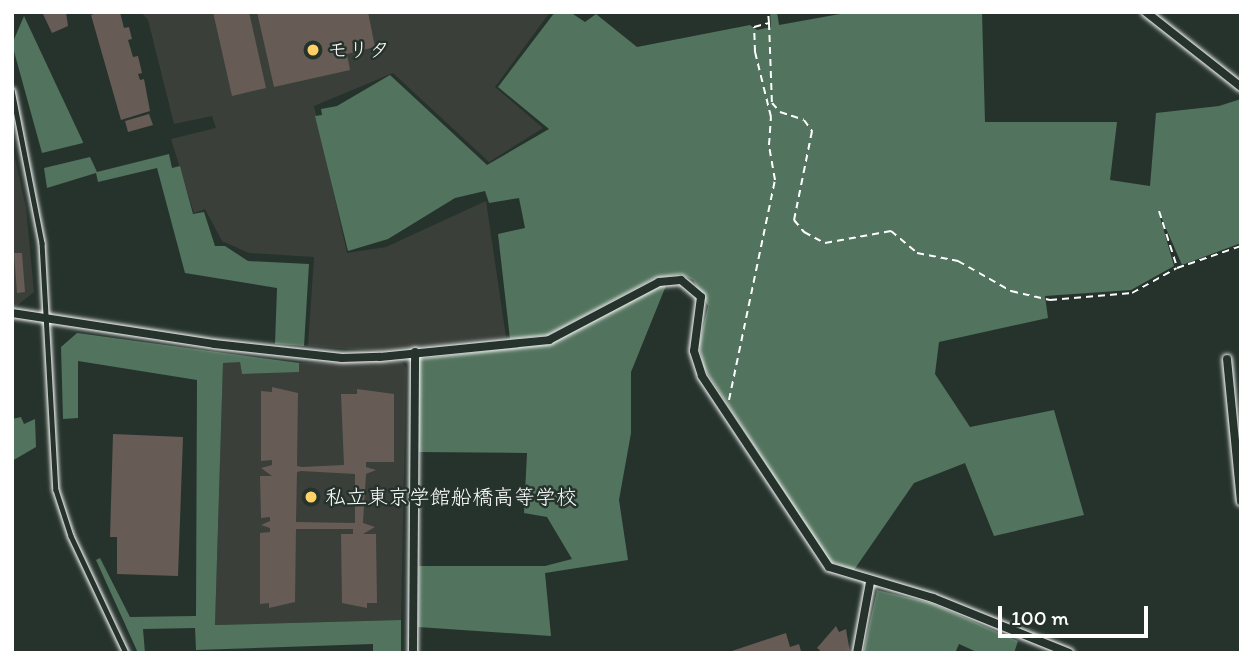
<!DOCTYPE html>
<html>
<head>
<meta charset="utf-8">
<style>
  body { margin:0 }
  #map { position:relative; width:1253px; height:665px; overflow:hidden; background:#26332d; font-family:Itim,"Klee One",sans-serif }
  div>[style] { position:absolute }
  .built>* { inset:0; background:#3a3f39 }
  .green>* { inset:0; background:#52735d }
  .building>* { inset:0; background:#675b55 }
  .path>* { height:2px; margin-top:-1px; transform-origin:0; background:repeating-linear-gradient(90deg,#fff 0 7px,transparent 0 12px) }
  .roads { filter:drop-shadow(0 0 2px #fff) drop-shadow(0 0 2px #fff) }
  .service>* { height:4.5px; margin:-2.25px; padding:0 2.25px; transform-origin:2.25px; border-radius:2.25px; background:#26332d }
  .minor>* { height:8px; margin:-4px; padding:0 4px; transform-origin:4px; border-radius:4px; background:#26332d }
  .dots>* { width:19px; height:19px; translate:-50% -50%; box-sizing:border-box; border:4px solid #26332d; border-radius:50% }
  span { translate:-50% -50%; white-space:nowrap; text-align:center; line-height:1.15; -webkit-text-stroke:5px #26332d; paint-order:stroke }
  .poi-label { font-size:21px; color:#fff }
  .left { translate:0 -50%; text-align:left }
  .frame { position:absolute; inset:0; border:14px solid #fff; pointer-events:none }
  .scale { position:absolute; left:998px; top:606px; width:150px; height:32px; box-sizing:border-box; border:4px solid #fff; border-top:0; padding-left:9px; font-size:21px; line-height:24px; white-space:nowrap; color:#fff; -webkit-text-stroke:5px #26332d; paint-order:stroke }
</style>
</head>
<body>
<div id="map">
  <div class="built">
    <div style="clip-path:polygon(141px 12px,550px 12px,495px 87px,543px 128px,489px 162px,393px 73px,314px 106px,347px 253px,386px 247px,486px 201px,506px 337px,381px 351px,308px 346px,314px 257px,249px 253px,222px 241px,205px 209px,194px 213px,171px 139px,216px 128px,212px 116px,174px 124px,148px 20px)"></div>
    <div style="clip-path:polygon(12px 145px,26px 208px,34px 292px,14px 308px)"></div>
    <div style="clip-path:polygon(240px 361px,242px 374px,299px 371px,299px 363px,402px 362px,406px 368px,401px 620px,215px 625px,223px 363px)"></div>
  </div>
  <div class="green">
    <div style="clip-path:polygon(555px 12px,570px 12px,585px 22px,596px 14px,637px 47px,750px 25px,757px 30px,771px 27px,770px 12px,777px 12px,779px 25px,851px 12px,982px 12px,985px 122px,1117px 122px,1110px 180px,1150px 186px,1156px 113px,1219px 106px,1241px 99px,1241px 243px,1182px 265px,1158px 210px,1174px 266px,1131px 290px,1045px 296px,1048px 318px,939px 342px,935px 374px,970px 427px,1054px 410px,1084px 515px,994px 536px,965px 463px,914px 483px,854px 570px,829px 561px,704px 368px,699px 345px,708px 306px,693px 280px,680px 274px,655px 278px,548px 335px,510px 339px,498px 234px,525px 228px,519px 198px,489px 203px,485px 191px,455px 198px,388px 239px,348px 251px,315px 116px,322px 115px,321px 109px,337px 106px,390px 75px,487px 165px,549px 129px,498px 87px)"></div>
    <div style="clip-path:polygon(24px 16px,83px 142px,83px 143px,42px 153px,12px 44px)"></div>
    <div style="clip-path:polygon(169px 154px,172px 168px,180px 166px,193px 214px,204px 212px,215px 246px,225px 246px,248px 261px,309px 264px,304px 346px,275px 344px,277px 288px,185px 273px,157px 168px,98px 182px,96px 173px,47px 188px,44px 168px,90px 157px,97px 172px)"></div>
    <div style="clip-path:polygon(667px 283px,631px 372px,631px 433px,619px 500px,628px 560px,545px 573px,551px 636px,418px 627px,419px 566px,545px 566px,572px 559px,547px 517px,524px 513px,527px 453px,419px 452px,419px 359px,548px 344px)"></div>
    <div style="clip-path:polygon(77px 333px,299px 363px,299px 372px,242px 374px,240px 362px,223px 363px,215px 625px,401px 620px,401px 653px,373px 653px,373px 644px,196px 650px,195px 628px,143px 629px,145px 653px,138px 653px,96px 560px,100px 558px,130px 617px,196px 616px,197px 380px,78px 361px,78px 418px,63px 419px,61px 347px)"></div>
    <div style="clip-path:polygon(21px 417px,24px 424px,35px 419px,36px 447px,12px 461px,12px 419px)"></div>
    <div style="clip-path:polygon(877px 590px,931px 603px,1018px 641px,1014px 653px,979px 653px,959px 644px,955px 653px,863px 653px)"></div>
  </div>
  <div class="building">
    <div style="clip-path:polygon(42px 12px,66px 12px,68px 26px,52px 33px)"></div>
    <div style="clip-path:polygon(100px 12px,120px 12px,124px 28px,129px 27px,132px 39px,128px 40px,133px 57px,138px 56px,142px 73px,138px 74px,140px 80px,144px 79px,150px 111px,121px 120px,91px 15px)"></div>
    <div style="clip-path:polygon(213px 12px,249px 12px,266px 88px,232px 96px)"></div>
    <div style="clip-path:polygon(257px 12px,368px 12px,375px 47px,347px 54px,350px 70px,274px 87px)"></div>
    <div style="clip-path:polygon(149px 114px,153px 125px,128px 132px,125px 121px)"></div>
    <div style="clip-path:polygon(14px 253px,22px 253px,25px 292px,17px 293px)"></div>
    <div style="clip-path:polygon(evenodd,272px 387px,298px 393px,297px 466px,302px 467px,344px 465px,341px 394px,357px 394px,357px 389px,394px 394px,394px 462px,366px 462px,366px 467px,376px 470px,366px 474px,363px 523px,375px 527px,363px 534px,376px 534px,377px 603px,367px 603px,367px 608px,342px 603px,341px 534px,353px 534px,353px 529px,296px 529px,295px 602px,269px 608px,269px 603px,260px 604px,260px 533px,270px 532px,270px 528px,261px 525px,270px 521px,270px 517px,261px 518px,260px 476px,272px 476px,261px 468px,272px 465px,272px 460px,261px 461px,261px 391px,272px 392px,272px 387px,301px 471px,355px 474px,355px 523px,296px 522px,297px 472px,301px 471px)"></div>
    <div style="clip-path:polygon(113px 434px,183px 437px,178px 576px,117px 574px,117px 537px,110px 537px)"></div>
    <div style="clip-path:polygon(836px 626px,839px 632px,846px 629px,850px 653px,823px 653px,817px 648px)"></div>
    <div style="clip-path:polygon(786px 633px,790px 647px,799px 644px,801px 651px,726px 653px)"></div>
  </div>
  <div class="path">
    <div style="left:769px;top:23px;width:80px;rotate:87.9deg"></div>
    <div style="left:772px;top:103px;width:12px;rotate:48deg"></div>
    <div style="left:780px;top:112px;width:25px;rotate:18deg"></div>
    <div style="left:804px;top:120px;width:14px;rotate:54deg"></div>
    <div style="left:812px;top:131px;width:91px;rotate:101.4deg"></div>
    <div style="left:794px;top:220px;width:16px;rotate:50deg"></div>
    <div style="left:804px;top:232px;width:24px;rotate:28deg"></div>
    <div style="left:825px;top:243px;width:67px;rotate:-10.3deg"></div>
    <div style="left:891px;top:231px;width:34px;rotate:40deg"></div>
    <div style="left:917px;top:253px;width:42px;rotate:11deg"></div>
    <div style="left:958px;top:261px;width:61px;rotate:29.5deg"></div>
    <div style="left:1011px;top:291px;width:40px;rotate:13deg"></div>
    <div style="left:1050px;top:300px;width:82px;rotate:-4.9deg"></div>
    <div style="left:1132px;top:293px;width:51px;rotate:-29.1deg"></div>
    <div style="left:1177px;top:268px;width:68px;rotate:-19deg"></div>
    <div style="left:1159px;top:211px;width:59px;rotate:72.2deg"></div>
    <div style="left:729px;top:400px;width:225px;rotate:-78.2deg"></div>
    <div style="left:775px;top:180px;width:36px;rotate:-100deg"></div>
    <div style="left:769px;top:145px;width:28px;rotate:-86deg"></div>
    <div style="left:771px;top:117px;width:67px;rotate:-103.8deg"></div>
    <div style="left:755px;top:52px;width:25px;rotate:-92deg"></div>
    <div style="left:754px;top:27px;width:16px;rotate:-15deg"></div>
    <div style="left:769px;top:23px;width:11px;rotate:-95deg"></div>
  </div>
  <div class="roads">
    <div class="service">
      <div style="left:12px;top:90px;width:156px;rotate:78.9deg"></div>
      <div style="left:42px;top:243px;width:247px;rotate:86.8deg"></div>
      <div style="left:56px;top:490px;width:48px;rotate:71.9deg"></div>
      <div style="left:71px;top:536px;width:129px;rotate:64.8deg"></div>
    </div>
    <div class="minor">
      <div style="left:1146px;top:12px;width:121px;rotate:38.3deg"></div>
      <div style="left:12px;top:313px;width:204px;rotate:8.7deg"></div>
      <div style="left:214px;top:344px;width:129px;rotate:6.2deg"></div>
      <div style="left:342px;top:358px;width:38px;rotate:-2deg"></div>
      <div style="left:380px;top:357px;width:170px;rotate:-5.7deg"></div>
      <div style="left:549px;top:340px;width:124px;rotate:-27.8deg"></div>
      <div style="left:659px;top:282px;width:22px;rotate:-5deg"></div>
      <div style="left:681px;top:280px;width:26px;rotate:40deg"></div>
      <div style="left:701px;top:297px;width:54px;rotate:97.4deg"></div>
      <div style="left:694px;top:351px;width:26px;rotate:72deg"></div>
      <div style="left:702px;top:376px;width:229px;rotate:56.4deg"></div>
      <div style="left:829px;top:567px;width:109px;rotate:16.6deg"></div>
      <div style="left:933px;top:598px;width:147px;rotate:22deg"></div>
      <div style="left:1227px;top:359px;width:143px;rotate:84.4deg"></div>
      <div style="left:413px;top:653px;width:301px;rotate:-89.6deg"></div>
      <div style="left:857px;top:653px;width:72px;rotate:-79.6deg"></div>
    </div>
  </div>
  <div class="dots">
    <div style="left:313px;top:50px;background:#ffd166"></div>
    <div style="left:311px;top:497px;background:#ffd166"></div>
  </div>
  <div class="poi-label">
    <span class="left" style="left:327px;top:50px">モリタ</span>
    <span class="left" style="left:325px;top:497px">私立東京学館船橋高等学校</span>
  </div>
  <div class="frame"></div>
  <div class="scale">100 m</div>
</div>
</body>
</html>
